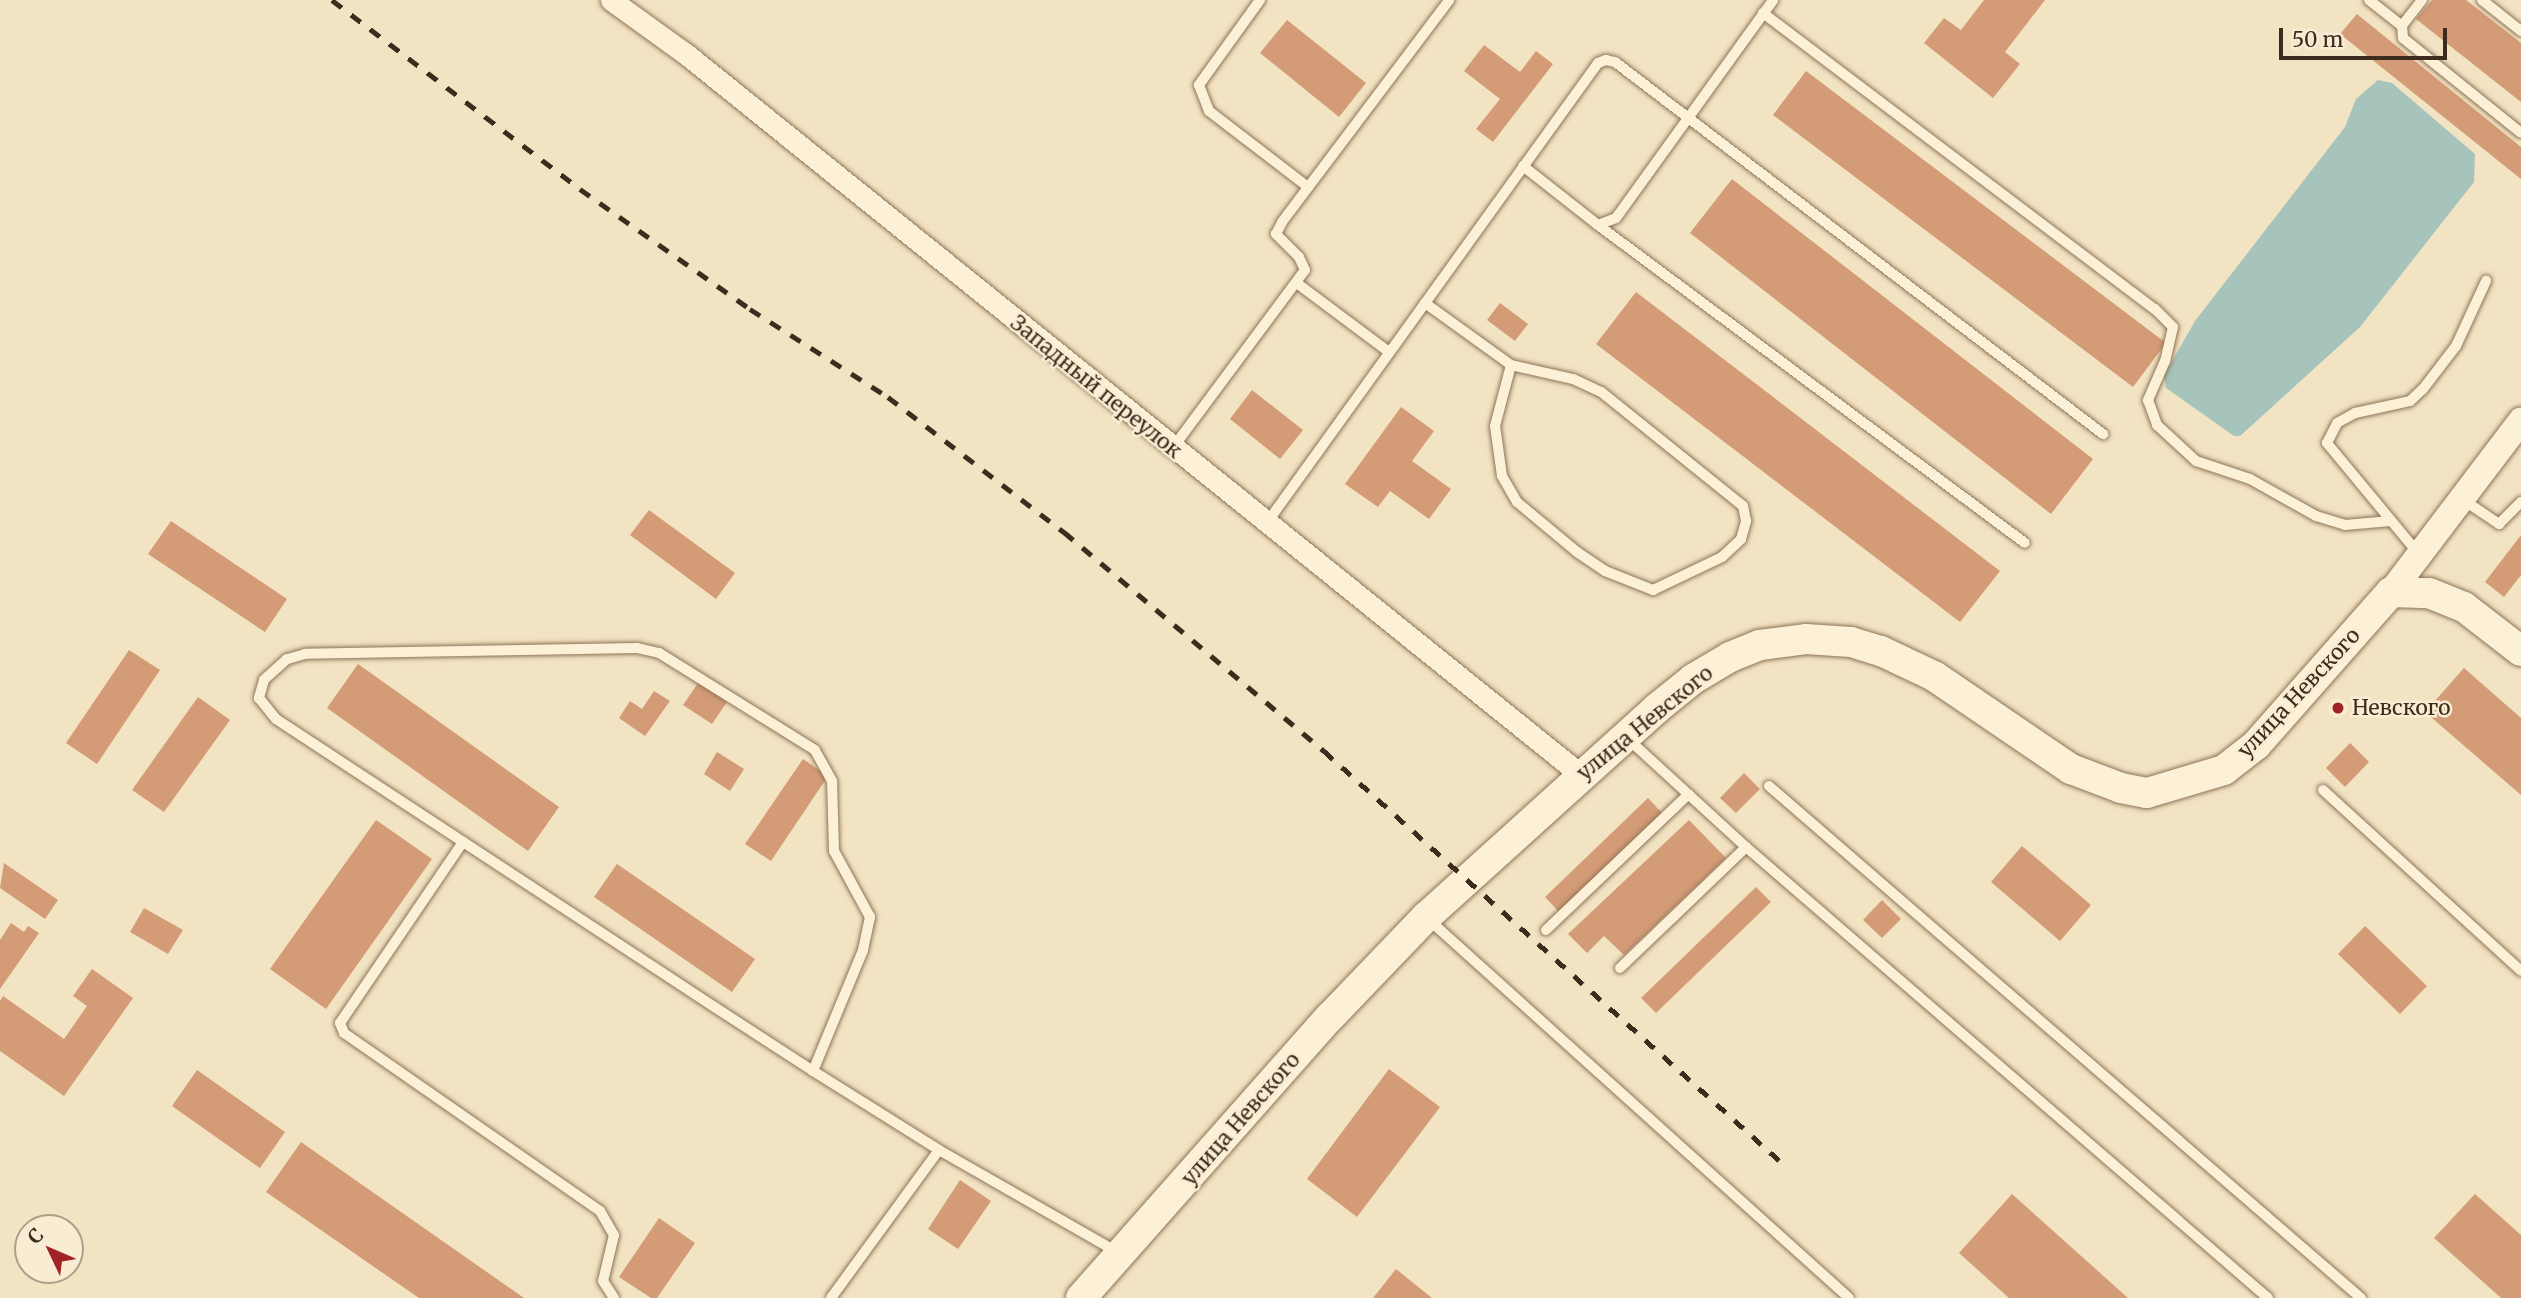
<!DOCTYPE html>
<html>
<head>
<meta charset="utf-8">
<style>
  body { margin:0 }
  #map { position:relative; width:2521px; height:1298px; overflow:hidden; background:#f2e3c3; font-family:Merriweather,serif }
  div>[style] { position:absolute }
  .water>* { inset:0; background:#a6c4bb }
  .building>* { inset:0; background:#d39b76 }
  .roads { filter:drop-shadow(0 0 2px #8e7458) drop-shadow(0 0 2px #8e7458) }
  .service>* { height:10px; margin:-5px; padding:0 5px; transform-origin:5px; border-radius:5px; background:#fcf0d7 }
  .minor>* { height:21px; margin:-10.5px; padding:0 10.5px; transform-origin:10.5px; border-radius:10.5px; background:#fcf0d7 }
  .tertiary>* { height:26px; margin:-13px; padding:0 13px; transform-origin:13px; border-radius:13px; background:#fcf0d7 }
  .secondary>* { height:30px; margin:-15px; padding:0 15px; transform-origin:15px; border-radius:15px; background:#fcf0d7 }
  .rail>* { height:5px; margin-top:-2.5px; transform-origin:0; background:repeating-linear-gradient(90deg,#3d2c1d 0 12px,transparent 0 24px) }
  .dots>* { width:19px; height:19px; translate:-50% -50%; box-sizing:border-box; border:4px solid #f8edd3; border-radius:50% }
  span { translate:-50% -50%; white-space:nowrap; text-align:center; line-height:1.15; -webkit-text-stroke:5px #f8edd3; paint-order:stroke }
  .street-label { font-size:21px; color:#3d2c1d }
  .poi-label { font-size:21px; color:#3d2c1d }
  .left { translate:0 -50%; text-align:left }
  .north { position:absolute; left:14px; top:1214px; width:70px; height:70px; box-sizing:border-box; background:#f8edd3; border:2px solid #ada08a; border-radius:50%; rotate:314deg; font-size:19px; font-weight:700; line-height:28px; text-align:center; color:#3d2c1d }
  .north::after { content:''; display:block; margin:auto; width:24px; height:32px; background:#a22325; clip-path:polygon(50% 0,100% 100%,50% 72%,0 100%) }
  .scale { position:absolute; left:2279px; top:28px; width:168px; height:32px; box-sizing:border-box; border:4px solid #3d2c1d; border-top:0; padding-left:9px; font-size:21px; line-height:24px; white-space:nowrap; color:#3d2c1d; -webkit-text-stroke:5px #f8edd3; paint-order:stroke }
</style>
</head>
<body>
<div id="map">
  <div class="water">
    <div style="clip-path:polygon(2378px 80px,2392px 83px,2475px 154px,2474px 182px,2360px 327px,2240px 436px,2234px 436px,2166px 388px,2164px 375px,2195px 321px,2345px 127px,2356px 99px)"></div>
  </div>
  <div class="building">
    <div style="clip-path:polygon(1984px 0,2045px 0,2005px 52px,2020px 64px,1993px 98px,1924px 43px,1944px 18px,1961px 30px)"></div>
    <div style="clip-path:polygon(2432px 0,2466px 0,2521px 43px,2521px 102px,2416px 19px)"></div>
    <div style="clip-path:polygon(2357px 14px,2521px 147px,2521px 179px,2340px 34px)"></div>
    <div style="clip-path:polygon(1287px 20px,1366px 83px,1339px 117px,1260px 53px)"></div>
    <div style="clip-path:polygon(1484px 45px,1520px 72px,1536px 51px,1553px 64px,1493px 142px,1476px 129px,1500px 99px,1464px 71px)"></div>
    <div style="clip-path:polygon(1806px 71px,2166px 343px,2133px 387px,1773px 115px)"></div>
    <div style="clip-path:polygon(1732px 179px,2093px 459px,2051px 514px,1690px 233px)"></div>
    <div style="clip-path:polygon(1636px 292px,2000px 571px,1960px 622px,1596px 344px)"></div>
    <div style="clip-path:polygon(1500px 303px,1528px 324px,1515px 341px,1487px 320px)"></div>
    <div style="clip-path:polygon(1252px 390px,1303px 430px,1280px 459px,1230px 419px)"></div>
    <div style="clip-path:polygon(1401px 407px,1434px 431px,1412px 461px,1451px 489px,1429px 519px,1390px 491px,1378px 507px,1345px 484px)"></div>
    <div style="clip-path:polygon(649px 510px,735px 573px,716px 599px,630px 535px)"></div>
    <div style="clip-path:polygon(171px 521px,287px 599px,265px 632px,148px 554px)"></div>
    <div style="clip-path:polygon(2521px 535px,2521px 575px,2504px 597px,2485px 582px)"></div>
    <div style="clip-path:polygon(129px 650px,160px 670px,97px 764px,66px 743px)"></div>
    <div style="clip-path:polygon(358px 664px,559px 807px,528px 851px,327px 708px)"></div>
    <div style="clip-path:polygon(2464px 668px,2521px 718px,2521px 795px,2425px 712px)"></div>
    <div style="clip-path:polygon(698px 683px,727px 702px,712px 724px,683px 705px)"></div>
    <div style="clip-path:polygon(654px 691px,670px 701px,645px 736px,619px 718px,630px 701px,642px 709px)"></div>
    <div style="clip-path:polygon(198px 697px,230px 720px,164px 812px,132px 790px)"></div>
    <div style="clip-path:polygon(2350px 743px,2369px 762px,2345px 787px,2326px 768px)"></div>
    <div style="clip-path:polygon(717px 752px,744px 769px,730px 791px,704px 774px)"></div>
    <div style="clip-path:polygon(803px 759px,828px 776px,771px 861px,745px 844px)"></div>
    <div style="clip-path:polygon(1744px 773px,1760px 789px,1736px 813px,1720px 798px)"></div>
    <div style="clip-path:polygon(1648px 798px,1663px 814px,1560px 913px,1545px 897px)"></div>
    <div style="clip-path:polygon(376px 820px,432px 859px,326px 1009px,270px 969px)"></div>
    <div style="clip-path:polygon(1689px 820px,1726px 858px,1624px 955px,1604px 936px,1587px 953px,1568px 934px)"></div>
    <div style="clip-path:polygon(2022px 846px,2091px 905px,2060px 941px,1991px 882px)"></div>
    <div style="clip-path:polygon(4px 863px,58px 900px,45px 919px,0 888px)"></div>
    <div style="clip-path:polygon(617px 864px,755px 959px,732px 992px,594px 897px)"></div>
    <div style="clip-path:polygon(1756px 887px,1771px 902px,1656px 1013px,1641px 998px)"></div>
    <div style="clip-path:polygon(1882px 900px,1901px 919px,1882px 938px,1863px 920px)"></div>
    <div style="clip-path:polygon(144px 908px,183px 930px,168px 954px,130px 932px)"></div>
    <div style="clip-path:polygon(11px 923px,24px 932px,28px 926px,39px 933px,0 989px,0 940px)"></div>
    <div style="clip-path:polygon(2365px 926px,2427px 986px,2400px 1014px,2338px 954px)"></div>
    <div style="clip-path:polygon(92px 969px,133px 998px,64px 1096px,0 1051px,0 1001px,3px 996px,64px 1039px,87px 1006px,73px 996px)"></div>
    <div style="clip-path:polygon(1389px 1069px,1440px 1107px,1357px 1217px,1307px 1179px)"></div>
    <div style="clip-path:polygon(197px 1070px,285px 1132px,260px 1168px,172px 1106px)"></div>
    <div style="clip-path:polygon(301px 1142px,524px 1298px,419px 1298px,266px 1192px)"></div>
    <div style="clip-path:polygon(960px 1180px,991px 1201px,958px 1249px,928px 1229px)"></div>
    <div style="clip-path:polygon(2012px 1194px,2128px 1298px,2009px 1298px,1959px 1253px)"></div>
    <div style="clip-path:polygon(2475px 1194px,2521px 1235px,2521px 1298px,2501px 1298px,2434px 1238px)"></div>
    <div style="clip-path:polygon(659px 1218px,695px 1243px,657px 1298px,651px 1298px,619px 1277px)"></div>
    <div style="clip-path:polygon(1396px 1269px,1432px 1298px,1373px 1298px)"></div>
  </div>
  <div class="roads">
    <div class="service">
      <div style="left:1260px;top:0;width:105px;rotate:125.7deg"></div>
      <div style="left:1199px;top:85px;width:28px;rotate:69deg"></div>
      <div style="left:1209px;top:111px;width:125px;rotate:37.5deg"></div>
      <div style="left:2369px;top:0;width:42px;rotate:38.2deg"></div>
      <div style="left:2422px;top:0;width:33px;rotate:128deg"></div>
      <div style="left:2402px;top:26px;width:12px;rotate:85deg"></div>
      <div style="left:2403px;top:38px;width:151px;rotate:38.8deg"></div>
      <div style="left:2482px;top:0;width:50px;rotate:38.5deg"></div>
      <div style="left:1763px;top:13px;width:491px;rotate:37.1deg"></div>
      <div style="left:2155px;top:309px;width:25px;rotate:45deg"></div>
      <div style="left:2173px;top:327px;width:35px;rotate:103deg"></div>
      <div style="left:2165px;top:361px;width:43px;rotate:113.6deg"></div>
      <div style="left:2148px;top:400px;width:27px;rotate:70deg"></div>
      <div style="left:2157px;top:425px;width:53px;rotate:42.7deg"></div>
      <div style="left:2196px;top:461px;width:57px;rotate:18.4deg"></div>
      <div style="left:2250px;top:479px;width:76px;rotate:29.3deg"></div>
      <div style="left:2316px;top:516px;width:30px;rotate:17deg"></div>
      <div style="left:2345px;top:525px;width:46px;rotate:-5deg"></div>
      <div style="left:1523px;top:166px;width:95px;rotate:38.2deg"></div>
      <div style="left:1598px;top:225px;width:19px;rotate:-21deg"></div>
      <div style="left:1616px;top:218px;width:269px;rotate:-54.2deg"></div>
      <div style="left:1598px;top:225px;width:532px;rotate:36.68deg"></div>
      <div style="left:1298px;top:284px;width:114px;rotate:36.8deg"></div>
      <div style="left:1425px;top:303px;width:106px;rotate:35.8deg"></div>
      <div style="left:1511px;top:365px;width:63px;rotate:104.7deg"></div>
      <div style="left:1495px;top:426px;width:50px;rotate:82deg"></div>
      <div style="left:1502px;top:476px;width:30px;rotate:60deg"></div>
      <div style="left:1517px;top:502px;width:78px;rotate:39.8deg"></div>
      <div style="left:1577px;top:552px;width:34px;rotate:34deg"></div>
      <div style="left:1605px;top:571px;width:52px;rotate:21.6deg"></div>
      <div style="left:1653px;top:590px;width:76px;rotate:-25.6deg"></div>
      <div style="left:1722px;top:557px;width:26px;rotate:-43deg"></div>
      <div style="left:1741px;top:539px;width:19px;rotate:-74deg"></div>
      <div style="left:1746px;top:521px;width:15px;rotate:-101deg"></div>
      <div style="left:1743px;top:506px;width:182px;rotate:-141.2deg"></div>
      <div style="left:1601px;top:392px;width:31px;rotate:-155deg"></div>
      <div style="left:1573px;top:379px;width:64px;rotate:-167.3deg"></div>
      <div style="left:1172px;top:449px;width:223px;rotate:-53.4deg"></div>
      <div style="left:1305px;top:270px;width:14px;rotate:-115deg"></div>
      <div style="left:1299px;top:257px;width:33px;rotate:-135deg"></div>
      <div style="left:1276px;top:234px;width:13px;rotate:-63deg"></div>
      <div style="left:1282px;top:222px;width:278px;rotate:-53deg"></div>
      <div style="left:2462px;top:499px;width:45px;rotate:34deg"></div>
      <div style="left:2499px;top:524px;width:31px;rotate:-45deg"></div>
      <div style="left:1266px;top:524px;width:568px;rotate:-54.24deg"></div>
      <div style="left:1598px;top:63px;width:9px;rotate:-21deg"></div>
      <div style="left:1606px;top:60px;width:9px;rotate:13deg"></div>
      <div style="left:1615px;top:62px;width:614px;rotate:37.32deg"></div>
      <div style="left:2418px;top:553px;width:143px;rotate:-129.6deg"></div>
      <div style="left:2327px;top:443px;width:22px;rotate:-63deg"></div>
      <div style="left:2337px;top:423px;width:21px;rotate:-29deg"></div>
      <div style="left:2355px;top:413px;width:56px;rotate:-12.3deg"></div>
      <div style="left:2410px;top:401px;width:18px;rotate:-43deg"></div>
      <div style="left:2423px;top:389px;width:54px;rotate:-52.5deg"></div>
      <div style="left:2456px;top:346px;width:72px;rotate:-65.2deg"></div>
      <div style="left:1627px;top:738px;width:161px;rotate:42.5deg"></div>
      <div style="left:1746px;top:847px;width:690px;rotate:40.83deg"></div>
      <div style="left:1769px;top:786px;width:783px;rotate:40.86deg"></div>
      <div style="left:2323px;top:790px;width:268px;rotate:42.4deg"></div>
      <div style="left:463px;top:842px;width:219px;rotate:124.2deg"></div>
      <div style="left:340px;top:1023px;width:11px;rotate:68deg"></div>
      <div style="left:344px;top:1033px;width:312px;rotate:34.8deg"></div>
      <div style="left:600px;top:1211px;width:28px;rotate:60deg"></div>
      <div style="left:614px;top:1235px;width:47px;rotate:103.4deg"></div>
      <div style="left:603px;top:1281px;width:20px;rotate:57deg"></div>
      <div style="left:1428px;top:919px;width:566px;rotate:41.99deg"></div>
      <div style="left:1546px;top:930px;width:197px;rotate:-43.6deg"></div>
      <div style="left:1620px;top:968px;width:175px;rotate:-43.8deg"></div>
      <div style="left:813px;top:1071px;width:131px;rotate:-67.5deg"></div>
      <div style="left:863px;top:950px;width:34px;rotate:-78deg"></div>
      <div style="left:870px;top:917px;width:75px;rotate:-118.6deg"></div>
      <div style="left:834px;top:851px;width:70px;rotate:-91.6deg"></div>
      <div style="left:832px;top:781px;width:35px;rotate:-119deg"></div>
      <div style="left:815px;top:750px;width:184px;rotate:-148.1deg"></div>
      <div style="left:659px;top:653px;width:23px;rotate:-167deg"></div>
      <div style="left:637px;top:648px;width:332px;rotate:179deg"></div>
      <div style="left:305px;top:654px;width:19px;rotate:164deg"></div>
      <div style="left:287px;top:659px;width:31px;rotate:138deg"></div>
      <div style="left:264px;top:680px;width:19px;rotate:106deg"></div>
      <div style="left:259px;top:698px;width:27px;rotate:51deg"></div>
      <div style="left:276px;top:719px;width:526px;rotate:33.3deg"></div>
      <div style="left:716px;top:1008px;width:116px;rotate:33deg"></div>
      <div style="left:813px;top:1071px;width:149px;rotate:32.1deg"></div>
      <div style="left:939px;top:1150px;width:207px;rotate:29.8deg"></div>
      <div style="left:831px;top:1298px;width:183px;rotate:-53.9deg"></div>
    </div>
    <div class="minor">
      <div style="left:611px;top:0;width:92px;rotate:35.8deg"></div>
      <div style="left:686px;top:54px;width:1149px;rotate:38.85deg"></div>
    </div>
    <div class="tertiary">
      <div style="left:2391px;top:592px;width:215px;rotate:-52.8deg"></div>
    </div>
    <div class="secondary">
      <div style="left:1081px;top:1298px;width:375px;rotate:-48.5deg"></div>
      <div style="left:1330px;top:1017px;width:139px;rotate:-46.2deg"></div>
      <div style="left:1426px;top:917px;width:310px;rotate:-42.1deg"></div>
      <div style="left:1656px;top:709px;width:48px;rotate:-39deg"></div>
      <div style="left:1693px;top:679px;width:43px;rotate:-30.7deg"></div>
      <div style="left:1730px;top:657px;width:32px;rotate:-22deg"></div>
      <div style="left:1760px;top:645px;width:46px;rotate:-7.4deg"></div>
      <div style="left:1806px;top:639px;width:45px;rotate:3.8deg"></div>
      <div style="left:1851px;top:642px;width:31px;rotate:17deg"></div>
      <div style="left:1881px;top:651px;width:59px;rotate:25.3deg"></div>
      <div style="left:1934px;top:676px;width:166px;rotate:34.2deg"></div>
      <div style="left:2071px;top:769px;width:53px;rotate:20.8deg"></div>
      <div style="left:2121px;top:788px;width:26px;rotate:11deg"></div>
      <div style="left:2147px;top:793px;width:80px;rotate:-16.6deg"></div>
      <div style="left:2224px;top:770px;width:41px;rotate:-38deg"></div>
      <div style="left:2256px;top:745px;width:204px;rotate:-48.6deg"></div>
      <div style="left:2391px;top:592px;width:38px;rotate:2deg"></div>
      <div style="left:2429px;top:593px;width:38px;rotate:22deg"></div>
      <div style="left:2464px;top:607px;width:72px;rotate:37.7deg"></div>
    </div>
  </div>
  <div class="rail">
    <div style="left:332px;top:0;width:312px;rotate:37.3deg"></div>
    <div style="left:580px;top:189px;width:208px;rotate:35.2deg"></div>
    <div style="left:750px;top:309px;width:164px;rotate:32.5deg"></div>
    <div style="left:888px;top:397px;width:222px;rotate:37.5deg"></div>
    <div style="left:1064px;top:532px;width:340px;rotate:40.1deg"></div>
    <div style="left:1324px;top:751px;width:615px;rotate:41.97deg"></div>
  </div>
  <div class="dots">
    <div style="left:2338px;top:708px;background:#a22325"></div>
  </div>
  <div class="street-label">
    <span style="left:1096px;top:387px;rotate:39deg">Западный переулок</span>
    <span style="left:2299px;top:693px;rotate:-47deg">улица Невского</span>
    <span style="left:1645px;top:723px;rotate:-39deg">улица Невского</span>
    <span style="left:1241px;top:1119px;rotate:-49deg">улица Невского</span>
  </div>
  <div class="poi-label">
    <span class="left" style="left:2352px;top:708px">Невского</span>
  </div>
  <div class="north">С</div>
  <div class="scale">50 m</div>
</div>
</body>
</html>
